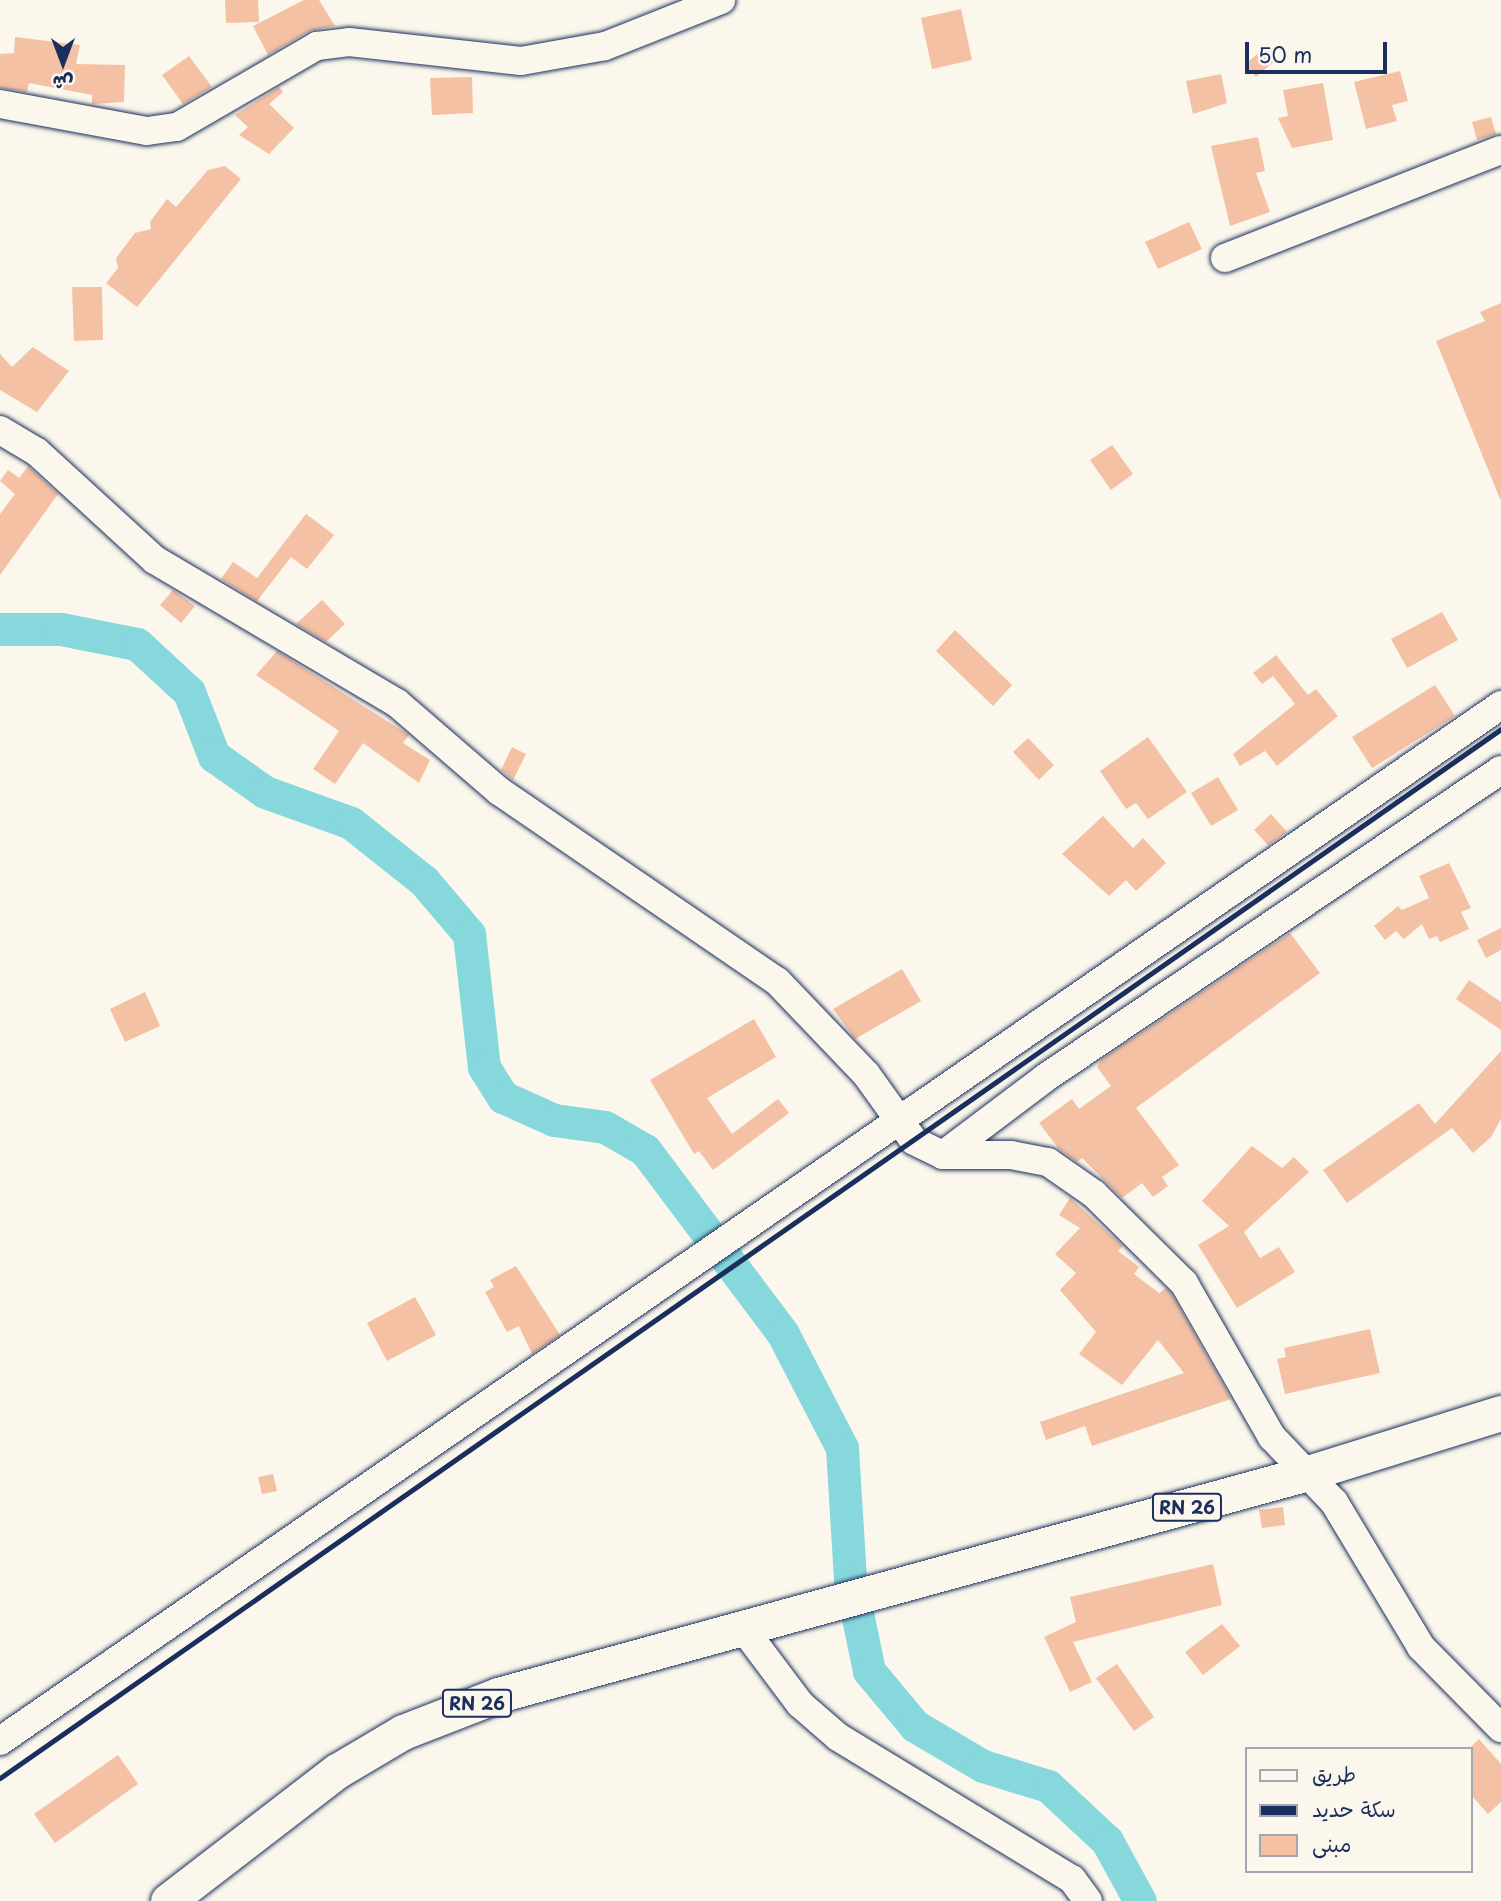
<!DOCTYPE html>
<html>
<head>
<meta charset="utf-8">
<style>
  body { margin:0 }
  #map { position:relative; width:1501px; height:1901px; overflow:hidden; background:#fbf7ec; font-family:"Playpen Sans","Playpen Sans Arabic",sans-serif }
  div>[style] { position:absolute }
  .river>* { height:33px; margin:-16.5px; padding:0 16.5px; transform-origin:16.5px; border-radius:16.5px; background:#86d8dd }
  .building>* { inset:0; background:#f4c1a4 }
  .roads { filter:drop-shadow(0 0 2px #1b2f5e) drop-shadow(0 0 2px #1b2f5e) }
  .minor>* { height:28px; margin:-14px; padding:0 14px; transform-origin:14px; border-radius:14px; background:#fbf7ec }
  .major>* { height:35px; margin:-17.5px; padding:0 17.5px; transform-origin:17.5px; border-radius:17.5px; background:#fbf7ec }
  .rail>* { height:5px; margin:-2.5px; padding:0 2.5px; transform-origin:2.5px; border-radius:2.5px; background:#1b2f5e }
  span { translate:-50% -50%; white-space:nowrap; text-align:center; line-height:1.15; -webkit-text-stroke:5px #fbf7ec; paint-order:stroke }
  .shield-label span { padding:2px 5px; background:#fbf7ec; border:2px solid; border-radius:5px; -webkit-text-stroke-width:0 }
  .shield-label { font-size:18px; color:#1b2f5e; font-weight:700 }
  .legend { position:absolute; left:1245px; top:1747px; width:228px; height:126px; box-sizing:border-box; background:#fbf7ec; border:2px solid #a1a7b3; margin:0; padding:9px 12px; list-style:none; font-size:21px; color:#1b2f5e }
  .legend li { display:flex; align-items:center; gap:14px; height:35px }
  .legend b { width:35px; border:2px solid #a1a7b3 }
  .north { position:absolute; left:28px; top:28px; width:70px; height:70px; -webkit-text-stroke:5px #fbf7ec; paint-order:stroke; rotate:180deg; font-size:19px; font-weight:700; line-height:28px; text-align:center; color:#1b2f5e }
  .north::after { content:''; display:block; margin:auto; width:24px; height:32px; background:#1b2f5e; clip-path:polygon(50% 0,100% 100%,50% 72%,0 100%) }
  .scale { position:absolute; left:1245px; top:42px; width:142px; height:32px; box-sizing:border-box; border:4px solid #1b2f5e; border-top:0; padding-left:9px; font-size:21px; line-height:24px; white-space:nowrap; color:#1b2f5e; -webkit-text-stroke:5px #fbf7ec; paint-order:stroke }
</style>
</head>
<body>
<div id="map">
  <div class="river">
    <div style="left:0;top:629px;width:61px"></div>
    <div style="left:61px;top:629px;width:77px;rotate:11.2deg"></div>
    <div style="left:137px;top:644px;width:71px;rotate:42.7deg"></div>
    <div style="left:189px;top:692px;width:69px;rotate:68.7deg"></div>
    <div style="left:214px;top:756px;width:62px;rotate:35.2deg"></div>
    <div style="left:265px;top:792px;width:91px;rotate:19.8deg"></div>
    <div style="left:351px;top:823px;width:93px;rotate:38.5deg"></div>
    <div style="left:424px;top:881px;width:70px;rotate:49.7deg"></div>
    <div style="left:469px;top:934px;width:134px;rotate:83.6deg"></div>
    <div style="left:484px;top:1067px;width:36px;rotate:58deg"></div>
    <div style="left:503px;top:1097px;width:56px;rotate:24.3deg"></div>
    <div style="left:554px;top:1120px;width:51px;rotate:7.8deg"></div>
    <div style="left:605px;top:1127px;width:46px;rotate:29.9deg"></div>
    <div style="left:645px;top:1150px;width:230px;rotate:53.1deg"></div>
    <div style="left:783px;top:1334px;width:128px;rotate:62.6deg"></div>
    <div style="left:842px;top:1448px;width:131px;rotate:86.5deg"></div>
    <div style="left:850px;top:1579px;width:94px;rotate:78.3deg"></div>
    <div style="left:869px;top:1671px;width:72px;rotate:50.1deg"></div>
    <div style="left:915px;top:1726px;width:79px;rotate:30.5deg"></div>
    <div style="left:983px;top:1766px;width:68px;rotate:17.1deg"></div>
    <div style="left:1048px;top:1786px;width:81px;rotate:43deg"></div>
    <div style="left:1107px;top:1841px;width:68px;rotate:61.2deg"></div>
  </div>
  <div class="building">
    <div style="clip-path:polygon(225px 0,258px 0,259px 22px,226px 23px)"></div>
    <div style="clip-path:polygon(304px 0,319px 0,335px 26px,309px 31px,268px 55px,253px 26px)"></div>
    <div style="clip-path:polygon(961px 9px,972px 60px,932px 69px,921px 18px)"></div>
    <div style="clip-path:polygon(15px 37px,80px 45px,76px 64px,125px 65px,124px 102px,92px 104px,92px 95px,29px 83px,27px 92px,0 88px,0 54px,14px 53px)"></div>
    <div style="clip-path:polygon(1266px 47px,1277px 59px,1256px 77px,1245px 64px)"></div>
    <div style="clip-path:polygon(189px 56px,212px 87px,183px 104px,162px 75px)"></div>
    <div style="clip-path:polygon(1400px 71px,1408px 101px,1392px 105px,1397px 121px,1366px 129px,1354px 82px)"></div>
    <div style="clip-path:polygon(1221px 74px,1227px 103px,1193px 114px,1186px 81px)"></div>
    <div style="clip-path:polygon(472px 77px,473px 113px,432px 115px,430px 78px)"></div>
    <div style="clip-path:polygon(1323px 83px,1333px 140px,1292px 148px,1278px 118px,1288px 116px,1283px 90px)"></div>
    <div style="clip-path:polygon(279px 87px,283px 92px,269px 104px,294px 128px,269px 154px,239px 135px,248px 127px,235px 115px)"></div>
    <div style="clip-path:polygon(1491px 117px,1496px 134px,1477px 140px,1472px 122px)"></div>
    <div style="clip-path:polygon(1258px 137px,1265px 171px,1256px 173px,1270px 212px,1230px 226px,1211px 146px)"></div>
    <div style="clip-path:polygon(225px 166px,241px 179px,137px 307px,106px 283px,118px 268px,116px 258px,135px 233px,151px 229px,150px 222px,167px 199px,176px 207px,208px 170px)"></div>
    <div style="clip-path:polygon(1189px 222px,1202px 249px,1158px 269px,1145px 242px)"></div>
    <div style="clip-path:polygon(72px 287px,102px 287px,103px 340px,74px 341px)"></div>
    <div style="clip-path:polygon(1501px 303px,1501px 499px,1500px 499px,1436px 341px,1485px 321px,1480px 312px)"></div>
    <div style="clip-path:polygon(33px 347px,69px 371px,37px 412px,0 390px,0 354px,12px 367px)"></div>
    <div style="clip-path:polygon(1112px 445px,1133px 474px,1111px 490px,1090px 460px)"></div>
    <div style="clip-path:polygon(28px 466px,58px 494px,0 575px,0 514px,15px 494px,0 481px,8px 470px,19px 478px)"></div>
    <div style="clip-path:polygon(306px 514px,334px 535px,307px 569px,291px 557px,257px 601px,221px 579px,233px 562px,257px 578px)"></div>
    <div style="clip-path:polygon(173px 590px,195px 606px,181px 623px,160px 605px)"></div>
    <div style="clip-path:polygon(322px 600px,345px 624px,326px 642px,296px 624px)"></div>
    <div style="clip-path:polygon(1442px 612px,1458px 640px,1407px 668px,1391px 639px)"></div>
    <div style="clip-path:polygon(955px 630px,1012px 685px,993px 706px,936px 651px)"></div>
    <div style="clip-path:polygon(277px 651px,409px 735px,403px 743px,430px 760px,419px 783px,363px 743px,335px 784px,313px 769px,339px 731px,256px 675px)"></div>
    <div style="clip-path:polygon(1276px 655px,1308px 695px,1316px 689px,1338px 716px,1277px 766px,1265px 751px,1240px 766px,1233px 754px,1295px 704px,1273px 676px,1262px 684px,1253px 673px)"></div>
    <div style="clip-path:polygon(1435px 685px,1455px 716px,1372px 768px,1352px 737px)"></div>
    <div style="clip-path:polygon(1148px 737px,1187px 792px,1148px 819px,1136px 803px,1126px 809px,1100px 771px)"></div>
    <div style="clip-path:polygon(1028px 738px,1054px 765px,1039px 780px,1013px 752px)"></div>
    <div style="clip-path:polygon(512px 747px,526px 754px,513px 780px,501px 770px)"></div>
    <div style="clip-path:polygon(1218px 777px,1238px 810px,1211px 826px,1191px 793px)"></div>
    <div style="clip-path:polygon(1271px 814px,1287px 832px,1268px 845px,1254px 830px)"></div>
    <div style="clip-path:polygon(1103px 816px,1133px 848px,1143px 838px,1166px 863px,1136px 891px,1126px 880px,1109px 896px,1062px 854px)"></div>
    <div style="clip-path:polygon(1449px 863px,1471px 908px,1461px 912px,1469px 929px,1440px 942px,1437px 936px,1429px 939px,1422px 924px,1404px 939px,1396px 931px,1385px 940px,1374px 926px,1398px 906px,1402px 910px,1429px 898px,1419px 876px)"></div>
    <div style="clip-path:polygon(1501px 928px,1501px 950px,1486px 958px,1477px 940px)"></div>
    <div style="clip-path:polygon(1290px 933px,1320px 973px,1136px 1108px,1179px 1165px,1162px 1177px,1168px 1186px,1153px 1197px,1142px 1183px,1122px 1198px,1082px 1158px,1077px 1162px,1059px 1149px,1039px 1123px,1072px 1099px,1079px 1109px,1111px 1086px,1097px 1067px,1101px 1060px)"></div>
    <div style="clip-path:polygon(902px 969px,921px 1001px,855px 1039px,833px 1009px)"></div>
    <div style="clip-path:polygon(1469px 980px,1501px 1002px,1501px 1030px,1456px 999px)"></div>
    <div style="clip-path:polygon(145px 992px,160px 1026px,125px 1042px,110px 1009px)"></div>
    <div style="clip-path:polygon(754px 1019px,776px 1057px,707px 1098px,732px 1134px,778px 1099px,789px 1113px,713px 1170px,699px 1151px,694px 1154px,650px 1080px)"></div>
    <div style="clip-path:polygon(1501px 1051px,1501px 1119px,1491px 1137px,1473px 1153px,1452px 1128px,1347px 1203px,1323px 1170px,1419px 1103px,1435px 1124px)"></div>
    <div style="clip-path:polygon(1252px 1146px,1282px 1168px,1294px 1157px,1309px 1172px,1244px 1232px,1260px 1258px,1279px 1247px,1295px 1272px,1237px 1308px,1198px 1245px,1229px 1226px,1202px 1201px)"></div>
    <div style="clip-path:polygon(1070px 1198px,1123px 1246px,1118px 1251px,1139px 1267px,1134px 1274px,1159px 1293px,1166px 1288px,1171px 1293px,1231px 1399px,1092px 1446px,1085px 1426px,1046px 1440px,1040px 1422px,1184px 1373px,1158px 1340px,1122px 1385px,1079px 1354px,1096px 1332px,1060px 1290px,1076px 1273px,1055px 1254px,1080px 1228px,1059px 1215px)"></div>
    <div style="clip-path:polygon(516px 1266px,560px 1335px,532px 1354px,519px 1326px,507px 1332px,485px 1292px,494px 1287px,490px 1280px)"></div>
    <div style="clip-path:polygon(415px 1297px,436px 1335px,387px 1361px,367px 1323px)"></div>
    <div style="clip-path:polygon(1370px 1329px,1380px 1373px,1285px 1394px,1277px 1359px,1286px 1357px,1284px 1348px)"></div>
    <div style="clip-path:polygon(273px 1474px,277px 1491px,262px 1494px,258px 1477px)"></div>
    <div style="clip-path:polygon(1283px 1507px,1285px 1525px,1262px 1528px,1259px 1510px)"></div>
    <div style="clip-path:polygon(1213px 1564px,1222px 1605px,1073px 1642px,1092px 1682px,1070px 1692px,1044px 1637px,1076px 1622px,1070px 1597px)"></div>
    <div style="clip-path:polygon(1222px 1624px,1240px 1646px,1203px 1675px,1185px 1652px)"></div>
    <div style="clip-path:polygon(1117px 1664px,1154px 1717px,1134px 1731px,1096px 1678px)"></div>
    <div style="clip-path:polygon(1479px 1739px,1501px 1764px,1501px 1802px,1488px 1814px,1471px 1795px,1471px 1747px)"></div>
    <div style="clip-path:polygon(118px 1755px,138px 1784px,55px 1843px,34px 1814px)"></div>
  </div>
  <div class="roads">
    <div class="minor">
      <div style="left:0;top:104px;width:149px;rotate:10.4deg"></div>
      <div style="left:147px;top:131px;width:30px;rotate:-8deg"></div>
      <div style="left:177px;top:127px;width:162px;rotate:-30.1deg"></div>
      <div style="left:317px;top:46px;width:32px;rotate:-7deg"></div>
      <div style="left:349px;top:42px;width:173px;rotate:6.3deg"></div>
      <div style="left:521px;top:61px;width:85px;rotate:-10.1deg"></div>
      <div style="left:605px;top:46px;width:125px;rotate:-21.6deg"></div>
      <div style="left:1225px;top:258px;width:296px;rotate:-21.4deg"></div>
      <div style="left:0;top:430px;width:43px;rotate:30.7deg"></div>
      <div style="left:37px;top:452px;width:160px;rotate:42.5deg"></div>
      <div style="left:155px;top:560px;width:281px;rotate:30.6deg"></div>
      <div style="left:397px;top:703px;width:135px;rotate:40.8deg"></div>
      <div style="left:499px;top:791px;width:337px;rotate:34.4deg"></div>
      <div style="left:777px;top:981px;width:129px;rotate:46.3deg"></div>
      <div style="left:866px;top:1074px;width:82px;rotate:54.4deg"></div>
      <div style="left:914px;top:1141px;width:32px;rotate:26deg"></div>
      <div style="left:943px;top:1155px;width:68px"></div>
      <div style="left:1011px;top:1155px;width:38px;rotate:11deg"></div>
      <div style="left:1048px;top:1162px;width:56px;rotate:34.8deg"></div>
      <div style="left:1094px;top:1194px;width:127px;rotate:44.7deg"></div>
      <div style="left:1184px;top:1283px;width:177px;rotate:60.3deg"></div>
      <div style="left:1272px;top:1437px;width:90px;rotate:46.4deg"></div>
      <div style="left:1334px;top:1502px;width:169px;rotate:59deg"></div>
      <div style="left:1421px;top:1647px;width:114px;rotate:45.4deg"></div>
      <div style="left:943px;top:1155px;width:128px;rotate:-37deg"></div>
      <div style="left:1045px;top:1078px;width:550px;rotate:-34.04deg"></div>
      <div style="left:743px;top:1628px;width:95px;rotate:53.1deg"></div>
      <div style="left:800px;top:1704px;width:50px;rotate:41deg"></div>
      <div style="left:838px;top:1737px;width:274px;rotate:31.3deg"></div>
      <div style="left:1072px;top:1879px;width:27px;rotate:54deg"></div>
      <div style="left:0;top:1741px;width:1824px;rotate:-34.61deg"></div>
    </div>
    <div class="major">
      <div style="left:168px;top:1901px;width:213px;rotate:-37.6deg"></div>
      <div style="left:337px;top:1771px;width:77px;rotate:-30.6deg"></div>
      <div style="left:403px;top:1732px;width:102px;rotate:-21.3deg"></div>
      <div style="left:498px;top:1695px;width:840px;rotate:-15.33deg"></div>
      <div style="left:1308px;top:1473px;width:202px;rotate:-17.3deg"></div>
    </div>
  </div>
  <div class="rail">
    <div style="left:0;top:1778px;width:1831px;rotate:-34.95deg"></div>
  </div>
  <div class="shield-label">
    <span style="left:1187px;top:1507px">RN 26</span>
    <span style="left:477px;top:1703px">RN 26</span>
  </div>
  <ul class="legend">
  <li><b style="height:9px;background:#fbf7ec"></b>طريق</li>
  <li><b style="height:9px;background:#1b2f5e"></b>سكة حديد</li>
  <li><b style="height:19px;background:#f4c1a4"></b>مبنى</li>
  </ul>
  <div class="north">ش</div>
  <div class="scale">50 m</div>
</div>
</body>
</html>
